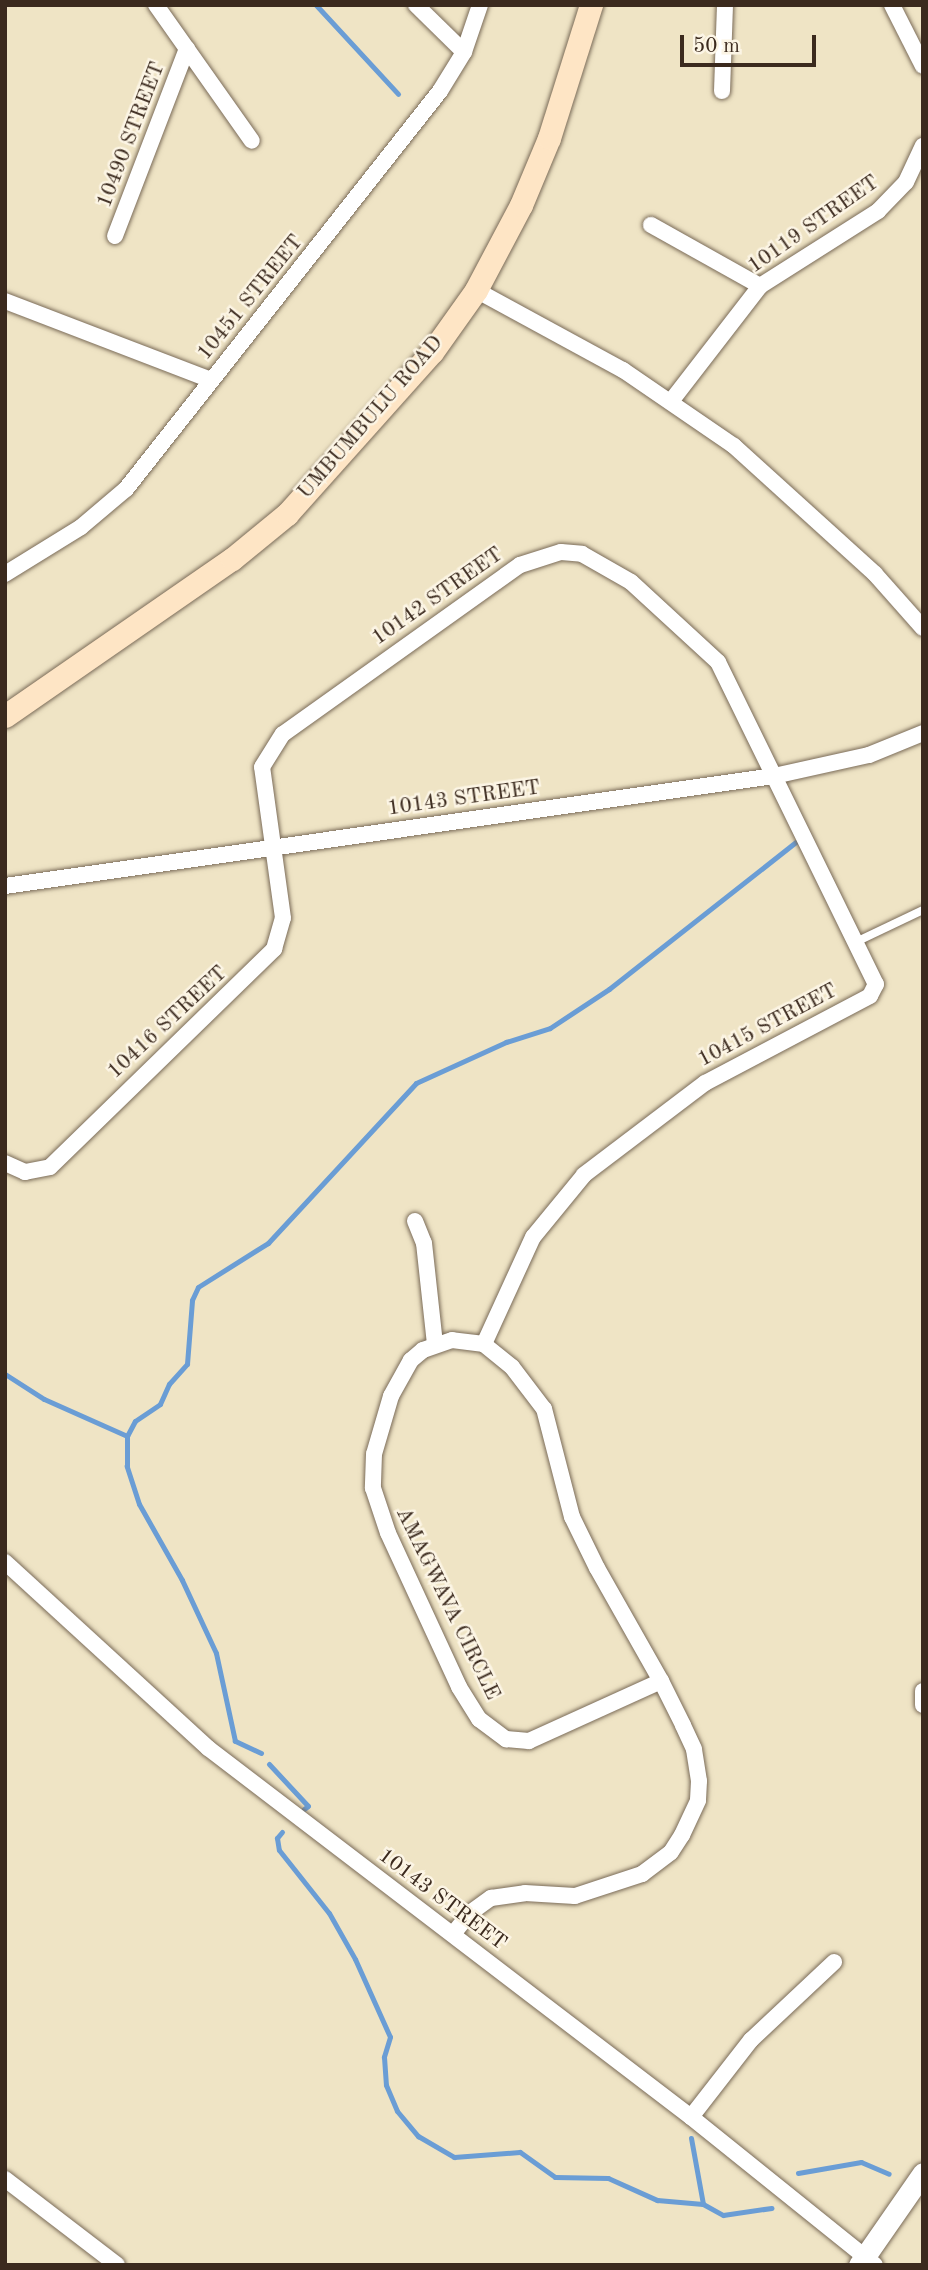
<!DOCTYPE html>
<html>
<head>
<meta charset="utf-8">
<style>
  body { margin:0 }
  #map { position:relative; width:928px; height:2270px; overflow:hidden; background:#efe4c5; font-family:"Old Standard TT",serif }
  div>[style] { position:absolute }
  .stream>* { height:5px; margin:-2.5px; padding:0 2.5px; transform-origin:2.5px; border-radius:2.5px; background:#6a9dd5 }
  .roads { filter:drop-shadow(0 0 2px #7a6b58) drop-shadow(0 0 2px #7a6b58) }
  .service>* { height:8px; margin:-4px; padding:0 4px; transform-origin:4px; border-radius:4px; background:#fff }
  .minor>* { height:16px; margin:-8px; padding:0 8px; transform-origin:8px; border-radius:8px; background:#fff }
  .tertiary>* { height:21px; margin:-10.5px; padding:0 10.5px; transform-origin:10.5px; border-radius:10.5px; background:#fff }
  .secondary>* { height:23px; margin:-11.5px; padding:0 11.5px; transform-origin:11.5px; border-radius:11.5px; background:#fee5c5 }
  span { translate:-50% -50%; white-space:nowrap; text-align:center; line-height:1.15; -webkit-text-stroke:5px #fcf5e5; paint-order:stroke }
  .street-label { font-size:21px; color:#3b2a1e }
  .frame { position:absolute; inset:0; border:7px solid #3b2a1e; pointer-events:none }
  .scale { position:absolute; left:680px; top:35px; width:136px; height:32px; box-sizing:border-box; border:4px solid #3b2a1e; border-top:0; padding-left:9px; font-size:21px; line-height:24px; white-space:nowrap; color:#3b2a1e; -webkit-text-stroke:5px #fcf5e5; paint-order:stroke }
</style>
</head>
<body>
<div id="map">
  <div class="stream">
    <div style="left:316px;top:5px;width:121px;rotate:47.3deg"></div>
    <div style="left:5px;top:1374px;width:46px;rotate:32.7deg"></div>
    <div style="left:44px;top:1399px;width:91px;rotate:24deg"></div>
    <div style="left:261px;top:1753px;width:29px;rotate:-155deg"></div>
    <div style="left:235px;top:1741px;width:90px;rotate:-102.2deg"></div>
    <div style="left:216px;top:1653px;width:81px;rotate:-115deg"></div>
    <div style="left:182px;top:1580px;width:87px;rotate:-119.5deg"></div>
    <div style="left:139px;top:1504px;width:40px;rotate:-108deg"></div>
    <div style="left:127px;top:1466px;width:30px;rotate:-90deg"></div>
    <div style="left:127px;top:1436px;width:17px;rotate:-62deg"></div>
    <div style="left:135px;top:1421px;width:30px;rotate:-34deg"></div>
    <div style="left:160px;top:1404px;width:22px;rotate:-66deg"></div>
    <div style="left:169px;top:1384px;width:27px;rotate:-48deg"></div>
    <div style="left:187px;top:1364px;width:64px;rotate:-85.5deg"></div>
    <div style="left:192px;top:1300px;width:14px;rotate:-65deg"></div>
    <div style="left:198px;top:1287px;width:83px;rotate:-32.2deg"></div>
    <div style="left:268px;top:1243px;width:218px;rotate:-47.2deg"></div>
    <div style="left:416px;top:1083px;width:99px;rotate:-24.5deg"></div>
    <div style="left:506px;top:1042px;width:46px;rotate:-17.7deg"></div>
    <div style="left:550px;top:1028px;width:71px;rotate:-33.5deg"></div>
    <div style="left:609px;top:989px;width:238px;rotate:-38.2deg"></div>
    <div style="left:269px;top:1764px;width:57px;rotate:47.1deg"></div>
    <div style="left:308px;top:1806px;width:5px;rotate:143deg"></div>
    <div style="left:282px;top:1832px;width:8px;rotate:130deg"></div>
    <div style="left:277px;top:1838px;width:12px;rotate:81deg"></div>
    <div style="left:279px;top:1850px;width:80px;rotate:51.6deg"></div>
    <div style="left:329px;top:1913px;width:53px;rotate:60.5deg"></div>
    <div style="left:355px;top:1959px;width:85px;rotate:65.8deg"></div>
    <div style="left:390px;top:2037px;width:21px;rotate:107deg"></div>
    <div style="left:384px;top:2057px;width:28px;rotate:86deg"></div>
    <div style="left:386px;top:2085px;width:28px;rotate:67deg"></div>
    <div style="left:397px;top:2111px;width:33px;rotate:50deg"></div>
    <div style="left:418px;top:2136px;width:42px;rotate:30.3deg"></div>
    <div style="left:454px;top:2157px;width:66px;rotate:-4.3deg"></div>
    <div style="left:520px;top:2152px;width:43px;rotate:35.5deg"></div>
    <div style="left:555px;top:2177px;width:53px;rotate:1.1deg"></div>
    <div style="left:608px;top:2178px;width:54px;rotate:24.2deg"></div>
    <div style="left:657px;top:2200px;width:46px;rotate:5deg"></div>
    <div style="left:703px;top:2204px;width:23px;rotate:29deg"></div>
    <div style="left:723px;top:2215px;width:49px;rotate:-8.3deg"></div>
    <div style="left:691px;top:2138px;width:67px;rotate:79.7deg"></div>
    <div style="left:798px;top:2173px;width:64px;rotate:-9.9deg"></div>
    <div style="left:861px;top:2162px;width:30px;rotate:23deg"></div>
  </div>
  <div class="roads">
    <div class="service">
      <div style="left:856px;top:942px;width:74px;rotate:-25.5deg"></div>
    </div>
    <div class="minor">
      <div style="left:156px;top:5px;width:166px;rotate:54.8deg"></div>
      <div style="left:416px;top:5px;width:67px;rotate:44.4deg"></div>
      <div style="left:892px;top:5px;width:68px;rotate:63.1deg"></div>
      <div style="left:722px;top:91px;width:86px;rotate:-88deg"></div>
      <div style="left:651px;top:225px;width:125px;rotate:29.2deg"></div>
      <div style="left:115px;top:236px;width:201px;rotate:-69deg"></div>
      <div style="left:476px;top:290px;width:167px;rotate:28.6deg"></div>
      <div style="left:623px;top:370px;width:135px;rotate:34.4deg"></div>
      <div style="left:734px;top:446px;width:190px;rotate:42.2deg"></div>
      <div style="left:875px;top:574px;width:72px;rotate:48.4deg"></div>
      <div style="left:5px;top:301px;width:221px;rotate:21deg"></div>
      <div style="left:672px;top:400px;width:144px;rotate:-52.3deg"></div>
      <div style="left:760px;top:286px;width:140px;rotate:-32.4deg"></div>
      <div style="left:878px;top:211px;width:40px;rotate:-46deg"></div>
      <div style="left:906px;top:182px;width:40px;rotate:-65deg"></div>
      <div style="left:5px;top:574px;width:89px;rotate:-31.7deg"></div>
      <div style="left:81px;top:527px;width:59px;rotate:-40.2deg"></div>
      <div style="left:126px;top:489px;width:507px;rotate:-51.73deg"></div>
      <div style="left:440px;top:91px;width:46px;rotate:-58.4deg"></div>
      <div style="left:464px;top:52px;width:50px;rotate:-71.2deg"></div>
      <div style="left:5px;top:886px;width:777px;rotate:-8.14deg"></div>
      <div style="left:774px;top:776px;width:97px;rotate:-12.5deg"></div>
      <div style="left:869px;top:755px;width:58px;rotate:-22.2deg"></div>
      <div style="left:5px;top:1163px;width:22px;rotate:24deg"></div>
      <div style="left:25px;top:1172px;width:25px;rotate:-11deg"></div>
      <div style="left:50px;top:1167px;width:313px;rotate:-44.2deg"></div>
      <div style="left:274px;top:949px;width:32px;rotate:-74deg"></div>
      <div style="left:283px;top:918px;width:152px;rotate:-97.9deg"></div>
      <div style="left:262px;top:767px;width:39px;rotate:-58deg"></div>
      <div style="left:283px;top:734px;width:291px;rotate:-35.5deg"></div>
      <div style="left:520px;top:565px;width:43px;rotate:-17.6deg"></div>
      <div style="left:561px;top:552px;width:21px;rotate:5deg"></div>
      <div style="left:582px;top:554px;width:56px;rotate:29.7deg"></div>
      <div style="left:631px;top:582px;width:118px;rotate:42.6deg"></div>
      <div style="left:718px;top:662px;width:359px;rotate:63.9deg"></div>
      <div style="left:876px;top:984px;width:13px;rotate:117deg"></div>
      <div style="left:870px;top:996px;width:187px;rotate:152.2deg"></div>
      <div style="left:705px;top:1083px;width:152px;rotate:142.8deg"></div>
      <div style="left:584px;top:1175px;width:80px;rotate:129.4deg"></div>
      <div style="left:533px;top:1237px;width:118px;rotate:114.6deg"></div>
      <div style="left:415px;top:1221px;width:24px;rotate:68deg"></div>
      <div style="left:424px;top:1243px;width:102px;rotate:83.8deg"></div>
      <div style="left:5px;top:1562px;width:275px;rotate:42.5deg"></div>
      <div style="left:208px;top:1748px;width:608px;rotate:37.38deg"></div>
      <div style="left:691px;top:2117px;width:236px;rotate:38.8deg"></div>
      <div style="left:923px;top:1691px;width:14px;rotate:90deg"></div>
      <div style="left:453px;top:1934px;width:27px;rotate:-51deg"></div>
      <div style="left:470px;top:1913px;width:26px;rotate:-36deg"></div>
      <div style="left:491px;top:1898px;width:34px;rotate:-8deg"></div>
      <div style="left:525px;top:1893px;width:50px;rotate:3.4deg"></div>
      <div style="left:575px;top:1896px;width:71px;rotate:-18.2deg"></div>
      <div style="left:642px;top:1874px;width:36px;rotate:-37deg"></div>
      <div style="left:671px;top:1852px;width:20px;rotate:-57deg"></div>
      <div style="left:682px;top:1835px;width:38px;rotate:-65deg"></div>
      <div style="left:698px;top:1800px;width:19px;rotate:-87deg"></div>
      <div style="left:699px;top:1781px;width:32px;rotate:-99deg"></div>
      <div style="left:694px;top:1749px;width:26px;rotate:-115deg"></div>
      <div style="left:683px;top:1725px;width:49px;rotate:-116.6deg"></div>
      <div style="left:661px;top:1681px;width:130px;rotate:-119.5deg"></div>
      <div style="left:597px;top:1568px;width:57px;rotate:-116.1deg"></div>
      <div style="left:572px;top:1517px;width:112px;rotate:-104.5deg"></div>
      <div style="left:544px;top:1409px;width:53px;rotate:-127.3deg"></div>
      <div style="left:512px;top:1367px;width:36px;rotate:-141deg"></div>
      <div style="left:484px;top:1344px;width:32px;rotate:-173deg"></div>
      <div style="left:452px;top:1340px;width:31px;rotate:161deg"></div>
      <div style="left:423px;top:1350px;width:16px;rotate:140deg"></div>
      <div style="left:411px;top:1360px;width:41px;rotate:119.1deg"></div>
      <div style="left:391px;top:1396px;width:60px;rotate:106.3deg"></div>
      <div style="left:374px;top:1454px;width:34px;rotate:92deg"></div>
      <div style="left:373px;top:1488px;width:47px;rotate:71.6deg"></div>
      <div style="left:388px;top:1533px;width:170px;rotate:65.2deg"></div>
      <div style="left:459px;top:1687px;width:38px;rotate:58deg"></div>
      <div style="left:479px;top:1719px;width:34px;rotate:37deg"></div>
      <div style="left:506px;top:1739px;width:23px;rotate:5deg"></div>
      <div style="left:529px;top:1741px;width:145px;rotate:-24.4deg"></div>
      <div style="left:691px;top:2117px;width:98px;rotate:-52.1deg"></div>
      <div style="left:751px;top:2040px;width:114px;rotate:-43.2deg"></div>
      <div style="left:5px;top:2179px;width:141px;rotate:37.5deg"></div>
    </div>
    <div class="tertiary">
      <div style="left:859px;top:2265px;width:112px;rotate:-55.2deg"></div>
    </div>
    <div class="secondary">
      <div style="left:5px;top:716px;width:276px;rotate:-34.7deg"></div>
      <div style="left:232px;top:559px;width:71px;rotate:-39.3deg"></div>
      <div style="left:287px;top:514px;width:217px;rotate:-48.2deg"></div>
      <div style="left:432px;top:352px;width:76px;rotate:-54.6deg"></div>
      <div style="left:476px;top:290px;width:96px;rotate:-62.1deg"></div>
      <div style="left:521px;top:205px;width:73px;rotate:-67.3deg"></div>
      <div style="left:549px;top:138px;width:139px;rotate:-72.5deg"></div>
    </div>
  </div>
  <div class="street-label">
    <span style="left:132px;top:135px;rotate:-69deg">10490 STREET</span>
    <span style="left:814px;top:225px;rotate:-35deg">10119 STREET</span>
    <span style="left:251px;top:298px;rotate:-51deg">10451 STREET</span>
    <span style="left:371px;top:418px;rotate:-49deg">UMBUMBULU ROAD</span>
    <span style="left:438px;top:597px;rotate:-35deg">10142 STREET</span>
    <span style="left:464px;top:799px;rotate:-8deg">10143 STREET</span>
    <span style="left:168px;top:1023px;rotate:-43deg">10416 STREET</span>
    <span style="left:768px;top:1026px;rotate:-28deg">10415 STREET</span>
    <span style="left:447px;top:1604px;rotate:64deg">AMAGWAVA CIRCLE</span>
    <span style="left:442px;top:1900px;rotate:37deg">10143 STREET</span>
  </div>
  <div class="frame"></div>
  <div class="scale">50 m</div>
</div>
</body>
</html>
